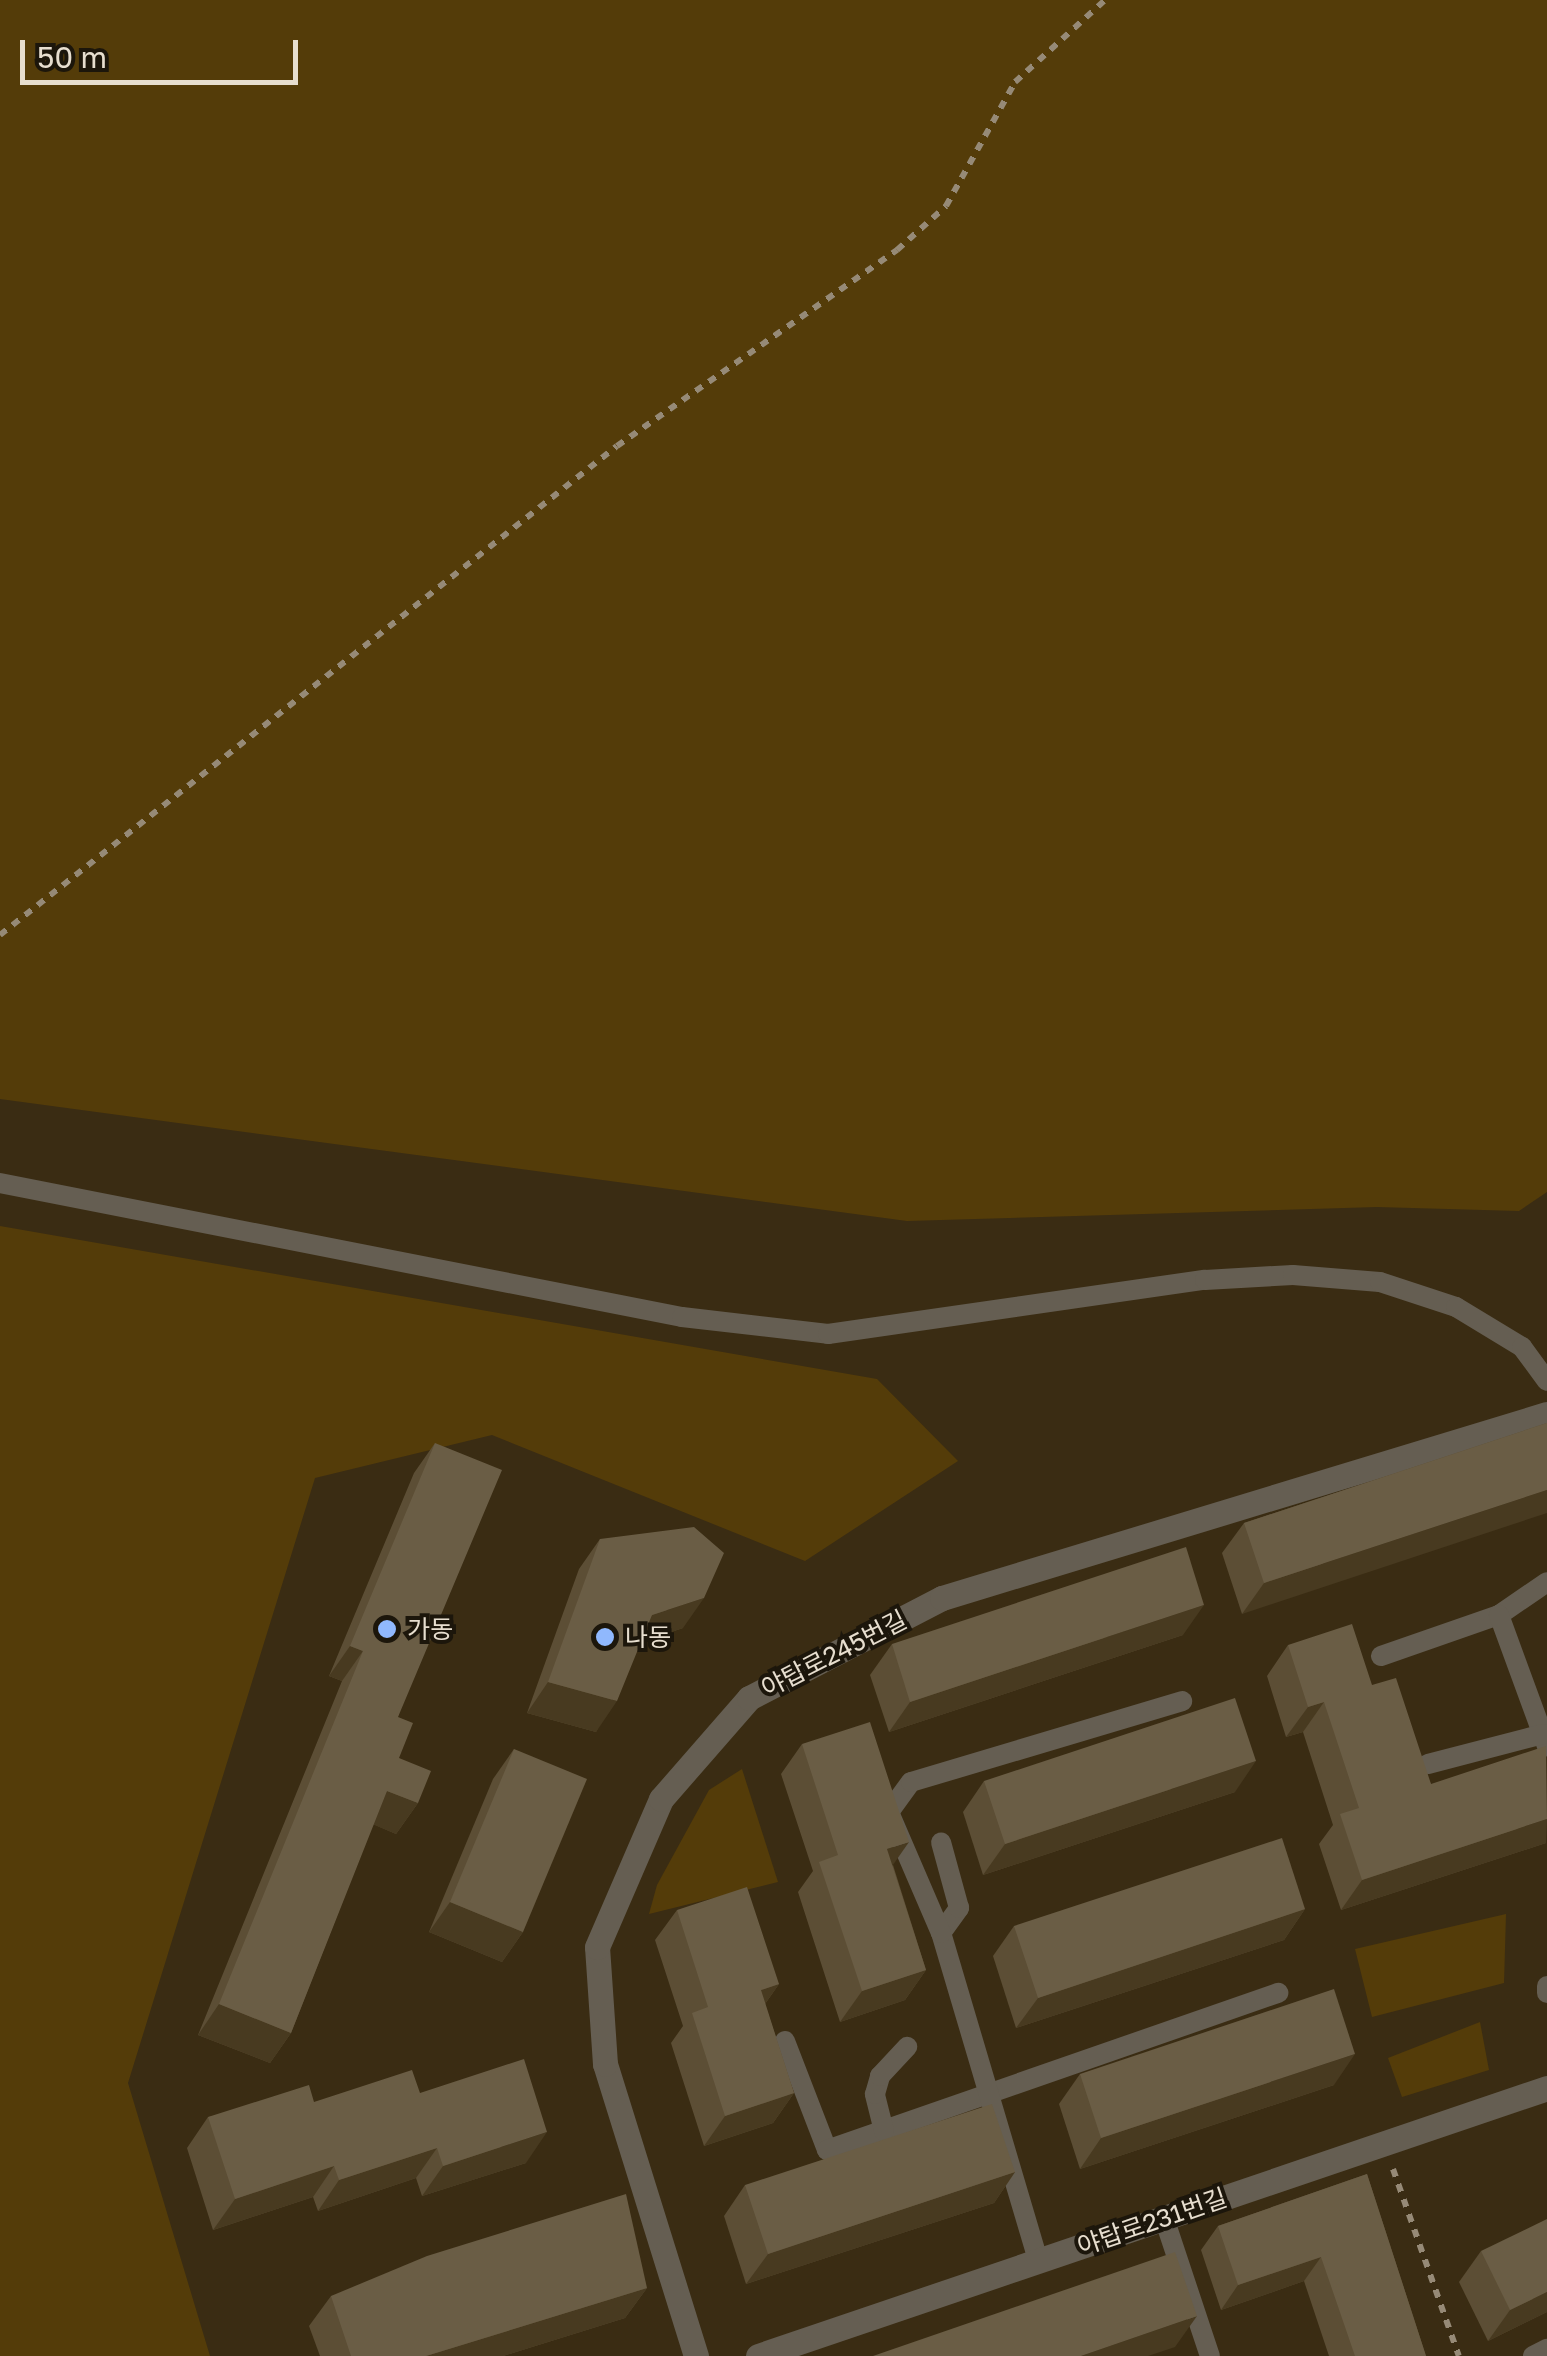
<!DOCTYPE html>
<html>
<head>
<meta charset="utf-8">
<style>
  body { margin:0 }
  #map { position:relative; width:1547px; height:2356px; overflow:hidden; background:#3a2c13; font-family:"Golos Text","Noto Sans KR",sans-serif }
  div>[style] { position:absolute }
  .green>* { inset:0; background:#543c09 }
  .path>* { height:6px; margin-top:-3px; transform-origin:0; background:repeating-linear-gradient(90deg,#968a77 0 8px,transparent 0 16px) }
  .service>* { height:20px; margin:-10px; padding:0 10px; transform-origin:10px; border-radius:10px; background:#655e52 }
  .minor>* { height:25px; margin:-12.5px; padding:0 12.5px; transform-origin:12.5px; border-radius:12.5px; background:#655e52 }
  .wall>* { inset:0; background:#5c4e35 }
  .shaded-wall>* { inset:0; background:#483a20 }
  .building>* { inset:0; background:#6a5d45 }
  .dots>* { width:28px; height:28px; translate:-50% -50%; box-sizing:border-box; border:5px solid #1c160b; border-radius:50% }
  span { translate:-50% -50%; white-space:nowrap; text-align:center; line-height:1.15; -webkit-text-stroke:8px #1c160b; paint-order:stroke }
  .poi-label { font-size:25px; color:#e7decf }
  .left { translate:0 -50%; text-align:left }
  .street-label { font-size:25px; color:#e7decf }
  .scale { position:absolute; left:20px; top:40px; width:278px; height:45px; box-sizing:border-box; border:5px solid #e7decf; border-top:0; padding-left:12px; font-size:30px; line-height:35px; white-space:nowrap; color:#e7decf; -webkit-text-stroke:8px #1c160b; paint-order:stroke }
</style>
</head>
<body>
<div id="map">
  <div class="green">
    <div style="clip-path:polygon(0 0,1547px 0,1547px 1192px,1519px 1211px,1377px 1207px,907px 1221px,0 1099px)"></div>
    <div style="clip-path:polygon(0 1226px,877px 1379px,958px 1461px,805px 1561px,492px 1435px,315px 1478px,128px 2083px,210px 2356px,0 2356px)"></div>
    <div style="clip-path:polygon(742px 1769px,778px 1882px,649px 1914px,657px 1885px,709px 1790px)"></div>
    <div style="clip-path:polygon(1506px 1914px,1504px 1983px,1372px 2017px,1355px 1949px)"></div>
    <div style="clip-path:polygon(1480px 2022px,1489px 2070px,1402px 2097px,1388px 2058px)"></div>
  </div>
  <div class="path">
    <div style="left:0;top:935px;width:787px;rotate:-38.4deg"></div>
    <div style="left:617px;top:446px;width:342px;rotate:-35deg"></div>
    <div style="left:897px;top:250px;width:66px;rotate:-41.9deg"></div>
    <div style="left:946px;top:206px;width:142px;rotate:-60.9deg"></div>
    <div style="left:1015px;top:82px;width:122px;rotate:-42.3deg"></div>
    <div style="left:1393px;top:2169px;width:198px;rotate:70.6deg"></div>
  </div>
  <div class="service">
    <div style="left:0;top:1183px;width:695px;rotate:11.12deg"></div>
    <div style="left:682px;top:1317px;width:147px;rotate:6.6deg"></div>
    <div style="left:828px;top:1334px;width:381px;rotate:-8.2deg"></div>
    <div style="left:1205px;top:1280px;width:88px;rotate:-3.3deg"></div>
    <div style="left:1293px;top:1275px;width:87px;rotate:4.6deg"></div>
    <div style="left:1380px;top:1282px;width:80px;rotate:18.2deg"></div>
    <div style="left:1456px;top:1307px;width:77px;rotate:31.2deg"></div>
    <div style="left:1522px;top:1347px;width:42px;rotate:53.7deg"></div>
    <div style="left:1499px;top:1615px;width:58px;rotate:-34.5deg"></div>
    <div style="left:1381px;top:1656px;width:125px;rotate:-19.2deg"></div>
    <div style="left:1499px;top:1615px;width:140px;rotate:69.9deg"></div>
    <div style="left:1428px;top:1764px;width:119px;rotate:-14.6deg"></div>
    <div style="left:941px;top:1933px;width:31px;rotate:-54deg"></div>
    <div style="left:959px;top:1908px;width:68px;rotate:-105.3deg"></div>
    <div style="left:1547px;top:1986px;width:7px;rotate:90deg"></div>
    <div style="left:785px;top:2041px;width:117px;rotate:68.9deg"></div>
    <div style="left:827px;top:2150px;width:478px;rotate:-19.2deg"></div>
    <div style="left:884px;top:2131px;width:38px;rotate:-104deg"></div>
    <div style="left:875px;top:2094px;width:19px;rotate:-74deg"></div>
    <div style="left:880px;top:2076px;width:40px;rotate:-47deg"></div>
    <div style="left:1164px;top:2218px;width:145px;rotate:71.6deg"></div>
    <div style="left:1038px;top:2260px;width:341px;rotate:-106.5deg"></div>
    <div style="left:941px;top:1933px;width:132px;rotate:-113.3deg"></div>
    <div style="left:889px;top:1812px;width:37px;rotate:-54deg"></div>
    <div style="left:911px;top:1782px;width:283px;rotate:-16.6deg"></div>
    <div style="left:1533px;top:2356px;width:16px;rotate:-27deg"></div>
  </div>
  <div class="minor">
    <div style="left:696px;top:2356px;width:306px;rotate:-107.3deg"></div>
    <div style="left:605px;top:2064px;width:117px;rotate:-93.9deg"></div>
    <div style="left:597px;top:1947px;width:161px;rotate:-66.6deg"></div>
    <div style="left:661px;top:1799px;width:134px;rotate:-48.9deg"></div>
    <div style="left:749px;top:1698px;width:217px;rotate:-27.4deg"></div>
    <div style="left:942px;top:1598px;width:632px;rotate:-16.92deg"></div>
    <div style="left:758px;top:2356px;width:833px;rotate:-18.76deg"></div>
  </div>
  <div class="wall">
    <div style="clip-path:polygon(1547px 1423px,1242px 1614px,1222px 1553px,1244px 1523px)"></div>
    <div style="clip-path:polygon(435px 1443px,398px 1717px,399px 1758px,418px 1803px,396px 1834px,373px 1824px,291px 2033px,270px 2063px,198px 2035px,342px 1681px,329px 1676px,414px 1473px)"></div>
    <div style="clip-path:polygon(600px 1539px,683px 1628px,641px 1642px,596px 1732px,527px 1713px,579px 1569px)"></div>
    <div style="clip-path:polygon(1183px 1635px,889px 1732px,870px 1675px,892px 1644px)"></div>
    <div style="clip-path:polygon(1288px 1645px,1372px 1685px,1431px 1784px,1546px 1843px,1341px 1910px,1319px 1844px,1333px 1825px,1303px 1732px,1286px 1737px,1267px 1676px)"></div>
    <div style="clip-path:polygon(802px 1744px,893px 1865px,926px 1970px,905px 2000px,840px 2022px,798px 1892px,813px 1871px,781px 1774px)"></div>
    <div style="clip-path:polygon(514px 1749px,523px 1932px,502px 1962px,429px 1932px,493px 1779px)"></div>
    <div style="clip-path:polygon(984px 1781px,1235px 1792px,983px 1875px,963px 1812px)"></div>
    <div style="clip-path:polygon(1305px 1909px,1284px 1940px,1016px 2028px,993px 1956px,1014px 1926px)"></div>
    <div style="clip-path:polygon(677px 1910px,779px 1984px,765px 2004px,794px 2093px,773px 2123px,704px 2146px,671px 2043px,683px 2026px,655px 1940px)"></div>
    <div style="clip-path:polygon(1080px 2074px,1334px 2085px,1080px 2169px,1059px 2104px)"></div>
    <div style="clip-path:polygon(420px 2093px,526px 2163px,422px 2196px,416px 2178px,318px 2211px,313px 2197px,213px 2230px,187px 2148px,208px 2117px,314px 2102px)"></div>
    <div style="clip-path:polygon(1015px 2172px,994px 2203px,746px 2284px,724px 2216px,745px 2185px)"></div>
    <div style="clip-path:polygon(1367px 2174px,1426px 2356px,1329px 2356px,1304px 2281px,1221px 2310px,1201px 2250px,1218px 2226px)"></div>
    <div style="clip-path:polygon(1481px 2251px,1547px 2312px,1488px 2341px,1459px 2282px)"></div>
    <div style="clip-path:polygon(647px 2288px,625px 2318px,503px 2356px,320px 2356px,309px 2326px,331px 2296px)"></div>
  </div>
  <div class="shaded-wall">
    <div style="clip-path:polygon(1547px 1490px,1547px 1513px,1242px 1614px,1264px 1583px)"></div>
    <div style="clip-path:polygon(704px 1598px,683px 1628px,631px 1646px,652px 1615px)"></div>
    <div style="clip-path:polygon(1204px 1605px,1183px 1635px,889px 1732px,910px 1702px)"></div>
    <div style="clip-path:polygon(350px 1646px,363px 1651px,342px 1681px,329px 1676px)"></div>
    <div style="clip-path:polygon(548px 1682px,617px 1701px,596px 1732px,527px 1713px)"></div>
    <div style="clip-path:polygon(1324px 1702px,1303px 1732px,1286px 1737px,1308px 1707px)"></div>
    <div style="clip-path:polygon(1256px 1761px,1235px 1792px,983px 1875px,1005px 1844px)"></div>
    <div style="clip-path:polygon(387px 1791px,418px 1803px,396px 1834px,365px 1821px)"></div>
    <div style="clip-path:polygon(1547px 1819px,1546px 1843px,1341px 1910px,1362px 1880px)"></div>
    <div style="clip-path:polygon(909px 1842px,888px 1872px,887px 1849px)"></div>
    <div style="clip-path:polygon(450px 1902px,523px 1932px,502px 1962px,429px 1932px)"></div>
    <div style="clip-path:polygon(1305px 1909px,1284px 1940px,1016px 2028px,1038px 1998px)"></div>
    <div style="clip-path:polygon(926px 1970px,905px 2000px,840px 2022px,862px 1991px)"></div>
    <div style="clip-path:polygon(779px 1984px,758px 2014px,761px 1990px)"></div>
    <div style="clip-path:polygon(219px 2004px,291px 2033px,270px 2063px,198px 2035px)"></div>
    <div style="clip-path:polygon(1355px 2054px,1334px 2085px,1080px 2169px,1101px 2138px)"></div>
    <div style="clip-path:polygon(794px 2093px,773px 2123px,704px 2146px,725px 2116px)"></div>
    <div style="clip-path:polygon(547px 2132px,526px 2163px,422px 2196px,443px 2166px)"></div>
    <div style="clip-path:polygon(437px 2148px,416px 2178px,318px 2211px,339px 2180px)"></div>
    <div style="clip-path:polygon(334px 2166px,313px 2197px,213px 2230px,235px 2199px)"></div>
    <div style="clip-path:polygon(1015px 2172px,994px 2203px,746px 2284px,768px 2254px)"></div>
    <div style="clip-path:polygon(1321px 2257px,1304px 2281px,1221px 2310px,1238px 2285px)"></div>
    <div style="clip-path:polygon(647px 2288px,625px 2318px,503px 2356px,426px 2356px)"></div>
    <div style="clip-path:polygon(1547px 2292px,1547px 2312px,1488px 2341px,1510px 2310px)"></div>
    <div style="clip-path:polygon(1197px 2316px,1175px 2347px,1148px 2356px,1081px 2356px)"></div>
  </div>
  <div class="building">
    <div style="clip-path:polygon(1547px 1423px,1547px 1490px,1264px 1583px,1244px 1523px)"></div>
    <div style="clip-path:polygon(435px 1443px,502px 1470px,398px 1717px,413px 1723px,399px 1758px,431px 1771px,418px 1803px,387px 1791px,291px 2033px,219px 2004px,363px 1651px,350px 1646px)"></div>
    <div style="clip-path:polygon(694px 1527px,724px 1553px,704px 1598px,652px 1615px,617px 1701px,548px 1682px,600px 1539px)"></div>
    <div style="clip-path:polygon(1186px 1547px,1204px 1605px,910px 1702px,892px 1644px)"></div>
    <div style="clip-path:polygon(1352px 1624px,1372px 1685px,1396px 1678px,1431px 1784px,1546px 1746px,1547px 1819px,1362px 1880px,1340px 1814px,1359px 1808px,1324px 1702px,1308px 1707px,1288px 1645px)"></div>
    <div style="clip-path:polygon(1235px 1698px,1256px 1761px,1005px 1844px,984px 1781px)"></div>
    <div style="clip-path:polygon(870px 1722px,909px 1842px,887px 1849px,926px 1970px,862px 1991px,819px 1862px,838px 1855px,802px 1744px)"></div>
    <div style="clip-path:polygon(514px 1749px,587px 1779px,523px 1932px,450px 1902px)"></div>
    <div style="clip-path:polygon(1282px 1838px,1305px 1909px,1038px 1998px,1014px 1926px)"></div>
    <div style="clip-path:polygon(747px 1887px,779px 1984px,761px 1990px,794px 2093px,725px 2116px,692px 2013px,708px 2007px,677px 1910px)"></div>
    <div style="clip-path:polygon(1334px 1989px,1355px 2054px,1101px 2138px,1080px 2074px)"></div>
    <div style="clip-path:polygon(524px 2059px,547px 2132px,443px 2166px,437px 2148px,339px 2180px,334px 2166px,235px 2199px,208px 2117px,309px 2085px,314px 2102px,412px 2070px,420px 2093px)"></div>
    <div style="clip-path:polygon(992px 2104px,1015px 2172px,768px 2254px,745px 2185px)"></div>
    <div style="clip-path:polygon(1367px 2174px,1426px 2356px,1355px 2356px,1321px 2257px,1238px 2285px,1218px 2226px)"></div>
    <div style="clip-path:polygon(626px 2194px,647px 2288px,426px 2356px,351px 2356px,331px 2296px,427px 2256px)"></div>
    <div style="clip-path:polygon(1547px 2219px,1547px 2292px,1510px 2310px,1481px 2251px)"></div>
    <div style="clip-path:polygon(1175px 2252px,1197px 2316px,1081px 2356px,873px 2356px)"></div>
  </div>
  <div class="dots">
    <div style="left:387px;top:1629px;background:#90b8fd"></div>
    <div style="left:605px;top:1637px;background:#90b8fd"></div>
  </div>
  <div class="poi-label">
    <span class="left" style="left:407px;top:1629px">가동</span>
    <span class="left" style="left:625px;top:1637px">나동</span>
  </div>
  <div class="street-label">
    <span style="left:834px;top:1654px;rotate:-27deg">야탑로245번길</span>
    <span style="left:1152px;top:2222px;rotate:-19deg">야탑로231번길</span>
  </div>
  <div class="scale">50 m</div>
</div>
</body>
</html>
